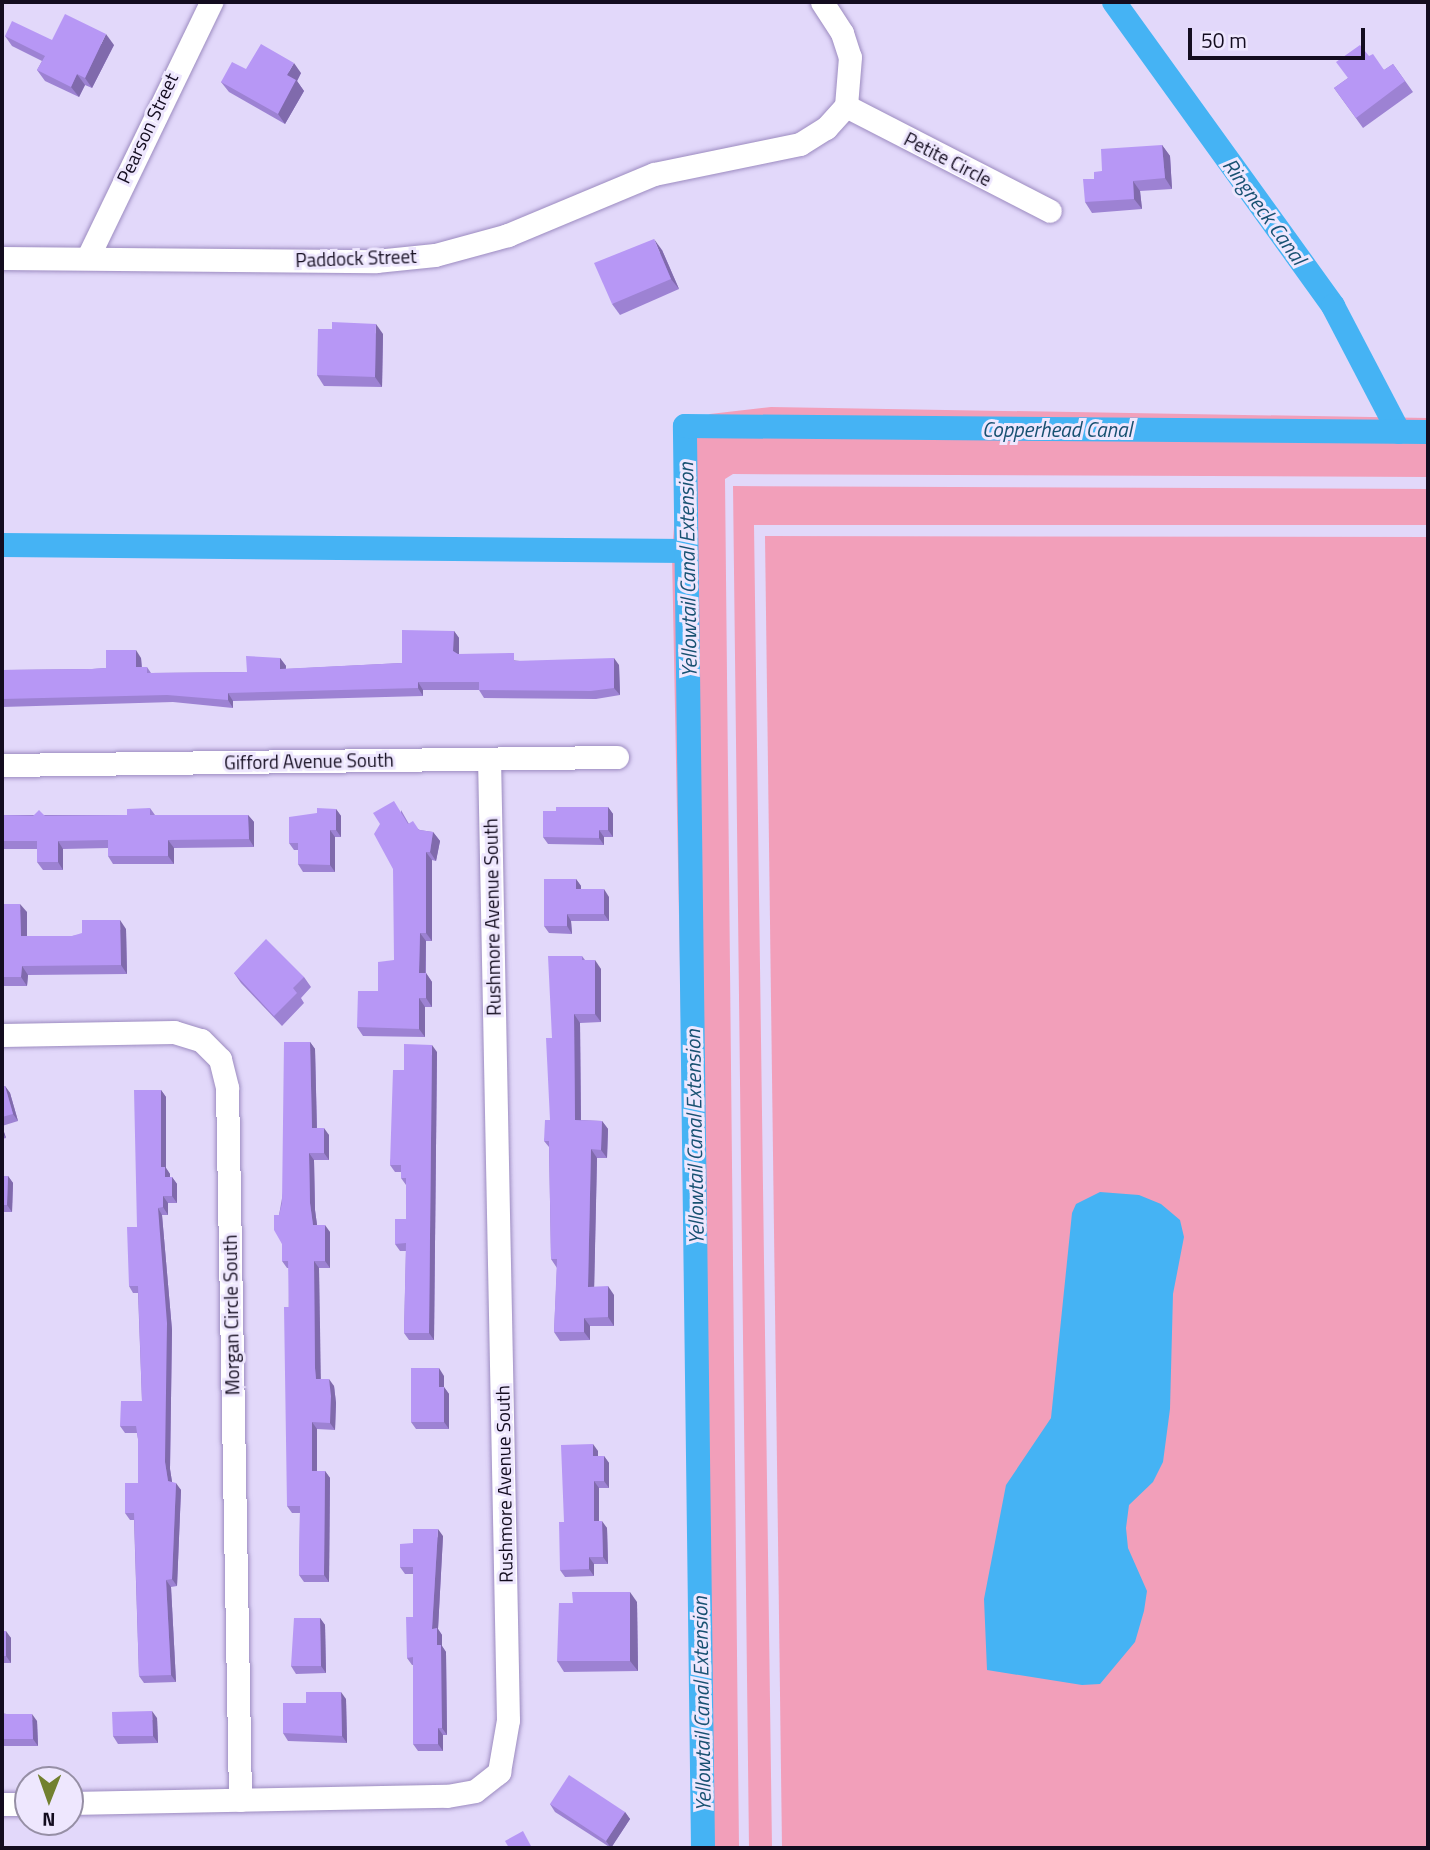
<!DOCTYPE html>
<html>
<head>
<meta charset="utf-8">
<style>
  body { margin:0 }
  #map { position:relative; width:1430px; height:1850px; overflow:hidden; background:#e2d8fa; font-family:"Titillium Web",sans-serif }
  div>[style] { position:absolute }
  .green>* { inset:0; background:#f29fba }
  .water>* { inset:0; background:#45b3f4 }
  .canal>* { height:24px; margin:-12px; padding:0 12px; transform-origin:12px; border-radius:12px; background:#45b3f4 }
  .roads { filter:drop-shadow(0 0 2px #9c8bc0) drop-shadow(0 0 2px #9c8bc0) }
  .street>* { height:23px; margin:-11.5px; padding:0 11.5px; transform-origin:11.5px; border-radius:11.5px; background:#fff }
  .wall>* { inset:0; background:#9d82d3 }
  .shaded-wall>* { inset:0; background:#806aac }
  .building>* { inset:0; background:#b797f5 }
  span { translate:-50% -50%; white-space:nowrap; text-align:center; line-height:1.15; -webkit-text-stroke:6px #eee7fe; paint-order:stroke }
  .street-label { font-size:19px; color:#130c1f }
  .water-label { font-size:21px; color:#185172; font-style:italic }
  .frame { position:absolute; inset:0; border:4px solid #130c1f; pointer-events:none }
  .north { position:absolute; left:14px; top:1766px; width:70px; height:70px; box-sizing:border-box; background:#eee7fe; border:2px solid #968fa5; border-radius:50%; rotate:181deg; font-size:19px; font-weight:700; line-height:28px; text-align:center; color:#130c1f }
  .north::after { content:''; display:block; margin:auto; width:24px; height:32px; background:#72802f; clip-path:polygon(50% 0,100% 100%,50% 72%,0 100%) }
  .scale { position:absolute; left:1188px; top:28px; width:177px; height:32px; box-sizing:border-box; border:4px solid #130c1f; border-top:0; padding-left:9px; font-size:21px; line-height:24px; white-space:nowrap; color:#130c1f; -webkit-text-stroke:5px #eee7fe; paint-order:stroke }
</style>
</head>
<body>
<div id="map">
  <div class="green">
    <div style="clip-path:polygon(771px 407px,1428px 418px,1428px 477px,733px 474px,725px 479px,739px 1848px,697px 1848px,672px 554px,680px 446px,687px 435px,697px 421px,710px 414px)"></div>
    <div style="clip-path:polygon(733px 486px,1428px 489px,1428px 525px,754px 525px,772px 1848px,749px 1848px)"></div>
    <div style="clip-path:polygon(765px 536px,1428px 537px,1428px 1848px,782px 1848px)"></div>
  </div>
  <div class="water">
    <div style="clip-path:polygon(1100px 1192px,1139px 1195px,1161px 1204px,1180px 1220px,1184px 1237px,1173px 1294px,1170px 1409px,1163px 1462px,1153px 1482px,1129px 1505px,1126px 1528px,1128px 1548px,1147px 1591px,1144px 1611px,1135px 1642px,1100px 1684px,1082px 1685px,987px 1670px,984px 1599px,1006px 1485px,1051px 1418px,1072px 1213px,1076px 1204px)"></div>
  </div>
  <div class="canal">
    <div style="left:1114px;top:2px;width:375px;rotate:54.2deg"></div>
    <div style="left:1333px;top:306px;width:142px;rotate:62.4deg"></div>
    <div style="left:2px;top:545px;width:684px;rotate:0.5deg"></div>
    <div style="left:703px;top:1848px;width:1422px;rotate:-90.73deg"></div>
    <div style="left:685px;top:426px;width:743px;rotate:0.46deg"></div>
  </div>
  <div class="roads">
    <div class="street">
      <div style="left:822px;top:2px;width:37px;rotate:57deg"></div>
      <div style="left:842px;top:33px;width:25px;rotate:72deg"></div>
      <div style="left:850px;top:57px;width:49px;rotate:94.7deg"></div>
      <div style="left:846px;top:106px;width:229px;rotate:27.2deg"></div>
      <div style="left:88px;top:257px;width:283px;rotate:-64.2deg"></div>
      <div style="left:2px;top:258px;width:374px;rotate:0.5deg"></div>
      <div style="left:376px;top:261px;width:59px;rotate:-5.8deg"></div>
      <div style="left:435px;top:255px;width:76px;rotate:-15.3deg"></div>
      <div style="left:508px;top:235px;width:158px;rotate:-22.7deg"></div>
      <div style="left:654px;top:174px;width:149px;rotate:-11.6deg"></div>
      <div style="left:800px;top:144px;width:31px;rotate:-32deg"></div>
      <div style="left:826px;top:128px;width:30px;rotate:-48deg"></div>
      <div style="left:2px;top:765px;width:615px;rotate:-0.75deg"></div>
      <div style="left:2px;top:1035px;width:172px;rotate:-1deg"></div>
      <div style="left:174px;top:1032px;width:28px;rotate:17deg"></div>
      <div style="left:201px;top:1040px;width:27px;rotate:45deg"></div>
      <div style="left:220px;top:1059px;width:30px;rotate:76deg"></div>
      <div style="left:227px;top:1088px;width:712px;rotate:88.95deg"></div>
      <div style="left:70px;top:1803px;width:377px;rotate:-1.1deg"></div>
      <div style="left:447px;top:1796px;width:28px;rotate:-10deg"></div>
      <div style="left:475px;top:1791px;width:31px;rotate:-38deg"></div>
      <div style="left:499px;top:1772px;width:53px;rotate:-80.2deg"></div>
      <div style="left:508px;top:1720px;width:961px;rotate:-91.13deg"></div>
      <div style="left:2px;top:1804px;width:26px"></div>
    </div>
  </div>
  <div class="wall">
    <div style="clip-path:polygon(5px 36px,52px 40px,114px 45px,92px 88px,85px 85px,79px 97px,45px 81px,37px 70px,42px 61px,12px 46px)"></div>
    <div style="clip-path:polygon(1369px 56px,1384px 70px,1393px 64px,1413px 92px,1363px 128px,1334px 88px,1348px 78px)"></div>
    <div style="clip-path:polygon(246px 69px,301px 73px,297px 81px,304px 91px,285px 124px,229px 92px,221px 82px)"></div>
    <div style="clip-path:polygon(1162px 145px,1170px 156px,1172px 189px,1140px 191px,1142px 209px,1092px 213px,1085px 202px,1094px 179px,1102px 171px)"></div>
    <div style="clip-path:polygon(662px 250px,679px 289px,620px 315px,612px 304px)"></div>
    <div style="clip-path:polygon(332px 329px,383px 334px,382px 387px,324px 386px,317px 375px)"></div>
    <div style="clip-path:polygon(454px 631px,459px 638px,459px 654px,520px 661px,619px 665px,620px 695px,596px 699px,484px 698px,479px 690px,423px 690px,423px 696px,233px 701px,233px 708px,173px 702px,2px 707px,2px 670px,92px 669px,106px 668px,141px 658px,142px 667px,147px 667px,151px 673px,247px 672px,280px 658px,286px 666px,286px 669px,402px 663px)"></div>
    <div style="clip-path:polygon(608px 807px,613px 814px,613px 837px,604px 837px,604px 845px,548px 844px,543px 837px,556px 811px)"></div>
    <div style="clip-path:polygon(150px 808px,155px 815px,248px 815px,254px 822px,254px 847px,174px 848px,174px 864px,113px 864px,108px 856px,108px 848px,63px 849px,63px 870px,43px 870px,37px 862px,37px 849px,2px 849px,2px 815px,127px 815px)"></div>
    <div style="clip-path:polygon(336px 809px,341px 816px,341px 837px,335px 837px,335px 872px,303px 872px,298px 864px,298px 850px,294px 850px,289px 843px,317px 813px)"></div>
    <div style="clip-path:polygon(401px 810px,409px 824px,420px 830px,433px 832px,440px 841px,436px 861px,432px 860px,432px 941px,426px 941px,426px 973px,432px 982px,432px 1007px,425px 1007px,425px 1037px,363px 1036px,357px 1027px,378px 991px,394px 960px)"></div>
    <div style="clip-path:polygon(576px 879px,581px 886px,581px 889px,609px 897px,609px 921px,571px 921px,572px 934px,549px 933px,544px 926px)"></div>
    <div style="clip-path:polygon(2px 904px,27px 912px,27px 936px,72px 936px,126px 929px,127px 974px,28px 975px,27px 986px,4px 986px,2px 983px)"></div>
    <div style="clip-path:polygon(582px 956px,585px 960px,601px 969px,601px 1022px,580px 1023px,581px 1120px,602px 1121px,608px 1129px,607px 1158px,597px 1158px,594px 1287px,614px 1295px,614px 1326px,590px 1326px,590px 1340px,560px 1341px,554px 1332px,557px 1268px,551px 1259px,549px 1147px,544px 1141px,550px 1120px,552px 1038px)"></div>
    <div style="clip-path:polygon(234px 973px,304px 977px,311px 987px,301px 998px,304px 1003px,282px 1026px,241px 983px)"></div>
    <div style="clip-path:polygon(310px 1042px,315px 1049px,317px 1128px,329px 1135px,329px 1160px,314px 1160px,315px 1210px,317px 1225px,330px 1232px,330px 1268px,319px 1268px,320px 1375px,320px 1379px,334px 1386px,336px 1403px,335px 1430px,317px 1429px,317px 1471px,325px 1471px,330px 1478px,329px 1582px,304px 1582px,299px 1575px,300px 1513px,292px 1513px,287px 1506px,289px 1268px,287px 1268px,282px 1261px,282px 1244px,279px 1215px)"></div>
    <div style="clip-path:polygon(437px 1052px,434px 1340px,409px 1340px,404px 1333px,406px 1251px,400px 1251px,395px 1244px,406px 1219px,406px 1185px,401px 1178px,401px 1172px,395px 1172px,390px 1165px,404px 1070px)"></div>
    <div style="clip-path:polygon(5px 1086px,10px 1093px,18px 1121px,2px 1126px,6px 1138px,2px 1139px,2px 1087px)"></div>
    <div style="clip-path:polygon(161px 1090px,166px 1097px,166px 1168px,170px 1174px,170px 1177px,172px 1177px,177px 1184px,177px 1203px,168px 1203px,168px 1215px,162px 1215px,172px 1330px,170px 1469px,172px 1482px,181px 1490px,177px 1586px,171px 1587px,176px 1682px,144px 1683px,139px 1676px,134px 1520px,130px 1520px,125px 1513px,138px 1483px,138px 1439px,137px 1433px,125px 1433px,120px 1426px,142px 1401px,138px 1293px,133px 1293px,129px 1286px,137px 1227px)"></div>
    <div style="clip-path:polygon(2px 1176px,8px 1176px,13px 1183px,12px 1212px,2px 1212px)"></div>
    <div style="clip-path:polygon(444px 1376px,444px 1387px,449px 1394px,449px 1429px,416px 1429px,411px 1422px)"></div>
    <div style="clip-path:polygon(598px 1451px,598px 1456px,604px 1456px,609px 1463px,609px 1488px,599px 1488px,599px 1521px,607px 1528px,608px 1564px,594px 1564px,594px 1576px,565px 1577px,560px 1570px,564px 1522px)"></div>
    <div style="clip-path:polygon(2px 1536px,3px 1631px,11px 1638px,11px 1663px,2px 1663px)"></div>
    <div style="clip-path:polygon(443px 1536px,438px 1629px,442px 1635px,442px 1646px,446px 1652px,447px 1735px,443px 1735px,443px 1751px,418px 1751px,413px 1744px,413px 1665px,412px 1665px,407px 1658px,413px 1617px,413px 1574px,405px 1574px,400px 1567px,413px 1543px)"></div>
    <div style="clip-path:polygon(637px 1602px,638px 1671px,564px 1672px,557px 1661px)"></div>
    <div style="clip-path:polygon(320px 1618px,325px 1625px,326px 1673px,296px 1674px,291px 1666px)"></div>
    <div style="clip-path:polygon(346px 1699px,347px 1743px,288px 1741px,283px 1733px,306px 1703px)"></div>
    <div style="clip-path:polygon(2px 1713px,37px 1721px,38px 1746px,2px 1746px)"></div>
    <div style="clip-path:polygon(157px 1718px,158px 1743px,118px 1744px,113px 1736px)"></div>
    <div style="clip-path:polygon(550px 1804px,625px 1812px,630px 1819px,611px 1848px,555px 1812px)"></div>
  </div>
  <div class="shaded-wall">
    <div style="clip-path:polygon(106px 34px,114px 45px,92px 88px,85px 78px)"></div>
    <div style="clip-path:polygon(294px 63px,301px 73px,297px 81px,304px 91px,285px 124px,278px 114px,287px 75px)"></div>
    <div style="clip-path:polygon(77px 74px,85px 85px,79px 97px,71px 87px)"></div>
    <div style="clip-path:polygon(1162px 145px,1170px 156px,1172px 189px,1165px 178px)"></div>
    <div style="clip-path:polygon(1133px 181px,1140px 191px,1142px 209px,1134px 199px)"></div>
    <div style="clip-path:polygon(654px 239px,662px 250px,679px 289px,671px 279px)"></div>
    <div style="clip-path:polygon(376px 324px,383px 334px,382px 387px,375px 377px)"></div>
    <div style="clip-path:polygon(454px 631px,459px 638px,459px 659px,453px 651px)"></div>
    <div style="clip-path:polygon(136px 650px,141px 658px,142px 674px,136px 667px)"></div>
    <div style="clip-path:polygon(280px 658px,286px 666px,285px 677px,280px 669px)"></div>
    <div style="clip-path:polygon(614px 658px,619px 665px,620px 695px,614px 688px)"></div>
    <div style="clip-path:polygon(418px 682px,423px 690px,423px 696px,418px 688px)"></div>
    <div style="clip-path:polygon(228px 693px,233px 701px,233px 708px,228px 700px)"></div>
    <div style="clip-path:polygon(608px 807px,613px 814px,613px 837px,608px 830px)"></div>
    <div style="clip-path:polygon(336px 809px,341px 816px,341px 837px,336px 830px)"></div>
    <div style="clip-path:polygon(248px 815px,254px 822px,254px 847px,249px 839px)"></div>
    <div style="clip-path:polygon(330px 830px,335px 837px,335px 872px,330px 865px)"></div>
    <div style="clip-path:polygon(599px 830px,604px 837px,604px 845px,599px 838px)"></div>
    <div style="clip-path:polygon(433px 832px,440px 841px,436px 861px,430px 852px)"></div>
    <div style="clip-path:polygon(168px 840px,174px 848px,174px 864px,168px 856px)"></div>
    <div style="clip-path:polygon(58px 841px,63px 849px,63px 870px,58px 862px)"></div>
    <div style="clip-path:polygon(426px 852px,432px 860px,432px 941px,426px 933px)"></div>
    <div style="clip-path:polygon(576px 879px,581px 886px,581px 896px,576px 889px)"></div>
    <div style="clip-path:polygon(604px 889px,609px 897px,609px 921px,604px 914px)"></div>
    <div style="clip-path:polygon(20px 904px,27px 912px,27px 944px,21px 936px)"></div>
    <div style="clip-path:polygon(567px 914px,571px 921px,572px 934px,567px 926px)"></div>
    <div style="clip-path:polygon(120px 920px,126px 929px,127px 974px,121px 965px)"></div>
    <div style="clip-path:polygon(420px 933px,426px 941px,425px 982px,419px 973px)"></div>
    <div style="clip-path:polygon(595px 960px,601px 969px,601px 1022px,595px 1014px)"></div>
    <div style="clip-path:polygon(22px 966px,28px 975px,27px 986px,21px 977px)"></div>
    <div style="clip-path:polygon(426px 973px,432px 982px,432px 1007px,426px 998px)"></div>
    <div style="clip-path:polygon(419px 998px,425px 1007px,425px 1037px,419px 1029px)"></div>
    <div style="clip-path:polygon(574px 1014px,580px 1023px,581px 1129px,575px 1120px)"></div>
    <div style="clip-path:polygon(310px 1042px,315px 1049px,317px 1135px,312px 1128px)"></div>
    <div style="clip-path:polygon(432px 1045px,437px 1052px,434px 1340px,429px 1333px)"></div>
    <div style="clip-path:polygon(5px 1086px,10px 1093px,18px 1121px,13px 1114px)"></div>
    <div style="clip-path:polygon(161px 1090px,166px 1097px,166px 1168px,170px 1174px,170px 1184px,165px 1177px,161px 1167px)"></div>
    <div style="clip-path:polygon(602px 1121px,608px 1129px,607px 1158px,601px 1150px)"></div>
    <div style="clip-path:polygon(2px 1125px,2px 1126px,6px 1138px,2px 1132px)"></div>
    <div style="clip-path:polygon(324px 1128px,329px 1135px,329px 1160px,324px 1153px)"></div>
    <div style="clip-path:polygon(591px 1149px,597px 1158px,594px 1295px,588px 1287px)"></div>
    <div style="clip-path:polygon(309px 1153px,314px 1160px,315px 1210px,318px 1232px,313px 1225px,310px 1203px)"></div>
    <div style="clip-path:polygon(8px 1176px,13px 1183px,12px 1212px,7px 1205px)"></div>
    <div style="clip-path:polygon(172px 1177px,177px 1184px,177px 1203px,172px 1196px)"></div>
    <div style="clip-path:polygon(163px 1196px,168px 1203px,168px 1215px,163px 1207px)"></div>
    <div style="clip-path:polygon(158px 1208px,162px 1215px,172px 1330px,170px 1469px,173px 1488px,168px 1481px,165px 1462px)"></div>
    <div style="clip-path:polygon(325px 1225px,330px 1232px,330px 1268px,325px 1261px)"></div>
    <div style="clip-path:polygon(314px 1261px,319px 1268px,321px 1386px,316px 1379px,315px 1368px)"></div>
    <div style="clip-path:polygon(608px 1286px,614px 1295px,614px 1326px,608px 1317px)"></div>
    <div style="clip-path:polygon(584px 1318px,590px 1326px,590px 1340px,584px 1332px)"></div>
    <div style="clip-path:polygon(439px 1368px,444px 1376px,444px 1394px,439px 1387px)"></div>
    <div style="clip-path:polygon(329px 1379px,334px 1386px,336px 1403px,335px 1430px,330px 1423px)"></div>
    <div style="clip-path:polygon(444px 1387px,449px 1394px,449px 1429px,444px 1422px)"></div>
    <div style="clip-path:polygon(312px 1422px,317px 1429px,317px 1478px,312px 1471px)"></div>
    <div style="clip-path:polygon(593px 1444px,598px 1451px,598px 1463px,593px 1456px)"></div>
    <div style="clip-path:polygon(604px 1456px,609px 1463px,609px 1488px,604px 1481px)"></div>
    <div style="clip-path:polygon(325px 1471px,330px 1478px,329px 1582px,324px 1575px)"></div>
    <div style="clip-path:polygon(594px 1481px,599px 1488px,599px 1528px,594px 1521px)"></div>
    <div style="clip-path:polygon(176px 1483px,181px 1490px,177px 1586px,172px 1579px)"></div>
    <div style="clip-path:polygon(602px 1521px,607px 1528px,608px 1564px,603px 1557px)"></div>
    <div style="clip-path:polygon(438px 1529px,443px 1536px,438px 1629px,442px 1635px,442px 1646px,446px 1652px,447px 1735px,442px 1728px,437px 1645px,432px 1629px)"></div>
    <div style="clip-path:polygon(2px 1536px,3px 1638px,2px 1637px)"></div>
    <div style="clip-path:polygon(589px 1557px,594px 1564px,594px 1576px,589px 1569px)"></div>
    <div style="clip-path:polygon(166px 1580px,171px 1587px,176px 1682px,171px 1675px)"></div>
    <div style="clip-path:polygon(630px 1592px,637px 1602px,638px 1671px,630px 1661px)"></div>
    <div style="clip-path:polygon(320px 1618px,325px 1625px,326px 1673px,321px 1666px)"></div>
    <div style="clip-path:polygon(6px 1631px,11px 1638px,11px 1663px,6px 1656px)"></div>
    <div style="clip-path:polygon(341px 1692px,346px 1699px,347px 1743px,342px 1736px)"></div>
    <div style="clip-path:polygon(152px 1711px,157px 1718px,158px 1743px,153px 1736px)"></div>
    <div style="clip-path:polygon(32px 1714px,37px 1721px,38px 1746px,33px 1739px)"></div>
    <div style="clip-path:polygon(438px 1728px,443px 1735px,443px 1751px,438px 1744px)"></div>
    <div style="clip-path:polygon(625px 1812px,630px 1819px,611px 1848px,606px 1841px)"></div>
  </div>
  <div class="building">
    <div style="clip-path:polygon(65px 14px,106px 34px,85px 78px,77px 74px,71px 87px,37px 70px,45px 56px,5px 36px,12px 21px,52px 40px)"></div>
    <div style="clip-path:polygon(261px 44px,294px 63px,287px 75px,296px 80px,278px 114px,221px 82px,232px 62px,246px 69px)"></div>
    <div style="clip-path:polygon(1360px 45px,1369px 56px,1373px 54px,1384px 70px,1393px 64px,1405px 81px,1356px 118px,1334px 88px,1348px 78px,1336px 62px)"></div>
    <div style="clip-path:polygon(1162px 145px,1165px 178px,1133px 181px,1134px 199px,1085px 202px,1083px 179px,1094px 179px,1094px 172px,1102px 171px,1101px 149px)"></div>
    <div style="clip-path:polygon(654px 239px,671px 279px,612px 304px,594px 263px)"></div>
    <div style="clip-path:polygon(332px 322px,376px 324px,375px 377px,317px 375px,318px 329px,332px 329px)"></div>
    <div style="clip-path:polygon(402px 630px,454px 631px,453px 651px,458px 654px,514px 653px,514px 661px,614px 658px,614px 688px,591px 691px,479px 690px,479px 682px,418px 682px,418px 688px,228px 693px,228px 700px,167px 695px,2px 699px,2px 670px,92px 669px,106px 668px,106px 650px,136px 650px,136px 667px,147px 667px,147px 673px,247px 672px,246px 656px,280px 658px,280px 669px,402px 663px)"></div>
    <div style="clip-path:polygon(394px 801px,408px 824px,413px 821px,419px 830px,433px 832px,430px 852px,426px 852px,426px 933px,420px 933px,419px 973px,426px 973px,426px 998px,419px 998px,419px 1029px,357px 1027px,358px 991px,378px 991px,378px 962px,394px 960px,393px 869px,374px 834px,380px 824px,373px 813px)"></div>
    <div style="clip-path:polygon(556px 807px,608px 807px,608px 830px,599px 830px,599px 838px,543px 837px,543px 811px,556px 811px)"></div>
    <div style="clip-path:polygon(150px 808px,150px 815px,248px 815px,249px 839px,168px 840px,168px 856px,108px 856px,108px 840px,58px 841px,58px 862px,37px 862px,37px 841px,2px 841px,2px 815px,33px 816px,39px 810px,45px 816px,127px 815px,127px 809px)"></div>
    <div style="clip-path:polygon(317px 808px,336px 809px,336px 830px,330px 830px,330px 865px,298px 864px,298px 843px,289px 843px,289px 817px,317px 813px)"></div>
    <div style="clip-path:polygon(544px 879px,576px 879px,576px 889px,604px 889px,604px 914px,567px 914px,567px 926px,544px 926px)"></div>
    <div style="clip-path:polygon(2px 904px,20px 904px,21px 936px,72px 936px,82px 933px,82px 920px,120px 920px,121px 965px,22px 966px,21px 977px,2px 977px)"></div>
    <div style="clip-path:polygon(266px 939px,304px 977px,293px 988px,297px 993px,274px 1016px,234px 973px)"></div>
    <div style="clip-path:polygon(548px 956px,582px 956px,582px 960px,595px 960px,595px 1014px,574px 1014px,575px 1120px,602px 1121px,601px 1150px,591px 1149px,588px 1287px,608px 1286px,608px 1317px,584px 1318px,584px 1332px,554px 1332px,557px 1259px,551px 1259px,549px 1141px,544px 1141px,545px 1120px,550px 1120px,546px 1038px,552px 1038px)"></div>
    <div style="clip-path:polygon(284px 1042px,310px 1042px,312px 1128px,324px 1128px,324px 1153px,309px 1153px,310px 1203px,313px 1225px,325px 1225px,325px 1261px,314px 1261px,315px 1368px,316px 1379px,329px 1379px,331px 1396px,330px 1423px,312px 1422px,312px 1471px,325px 1471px,324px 1575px,299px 1575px,300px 1506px,287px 1506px,284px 1307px,289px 1307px,288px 1261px,282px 1261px,282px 1244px,274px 1230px,274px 1215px,279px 1215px,282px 1203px)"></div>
    <div style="clip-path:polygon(404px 1044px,432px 1045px,429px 1333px,404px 1333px,406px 1243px,395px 1244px,395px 1219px,406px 1219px,406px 1178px,401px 1178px,401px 1165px,390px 1165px,393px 1070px,404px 1070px)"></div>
    <div style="clip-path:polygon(5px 1086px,13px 1114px,2px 1117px,2px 1087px)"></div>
    <div style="clip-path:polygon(134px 1090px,161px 1090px,161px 1167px,165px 1167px,165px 1177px,172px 1177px,172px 1196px,163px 1196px,163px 1207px,158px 1208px,167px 1323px,165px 1462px,168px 1481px,176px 1483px,172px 1579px,166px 1580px,171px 1675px,139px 1676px,134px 1513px,125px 1513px,125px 1483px,138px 1483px,138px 1439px,136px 1426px,120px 1426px,121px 1401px,142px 1401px,138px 1286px,129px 1286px,127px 1227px,137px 1227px)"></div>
    <div style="clip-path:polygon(2px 1176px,8px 1176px,7px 1205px,2px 1205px)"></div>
    <div style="clip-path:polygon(411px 1368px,439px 1368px,439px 1387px,444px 1387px,444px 1422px,411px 1422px)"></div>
    <div style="clip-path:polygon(593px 1444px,593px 1456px,604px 1456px,604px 1481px,594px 1481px,594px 1521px,602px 1521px,603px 1557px,589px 1557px,589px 1569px,560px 1570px,559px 1522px,564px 1522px,561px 1445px)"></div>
    <div style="clip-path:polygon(413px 1529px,438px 1529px,432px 1629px,437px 1628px,437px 1645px,441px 1645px,442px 1728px,438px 1728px,438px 1744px,413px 1744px,413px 1657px,407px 1658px,406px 1617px,413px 1617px,413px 1567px,400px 1567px,400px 1544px,413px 1543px)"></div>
    <div style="clip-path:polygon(572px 1592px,630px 1592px,630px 1661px,557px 1661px,559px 1603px,573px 1603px)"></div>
    <div style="clip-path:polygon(294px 1618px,320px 1618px,321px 1666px,291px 1666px)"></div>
    <div style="clip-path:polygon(2px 1631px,6px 1631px,6px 1656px,2px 1656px)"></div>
    <div style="clip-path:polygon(306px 1692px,341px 1692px,342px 1736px,283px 1733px,283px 1703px,306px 1703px)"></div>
    <div style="clip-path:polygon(152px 1711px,153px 1736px,113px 1736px,112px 1712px)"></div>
    <div style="clip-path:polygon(2px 1714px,32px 1714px,33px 1739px,2px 1739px)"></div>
    <div style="clip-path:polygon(569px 1775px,625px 1812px,606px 1841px,550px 1804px)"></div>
    <div style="clip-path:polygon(523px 1831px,532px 1848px,509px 1848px,505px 1841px)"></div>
  </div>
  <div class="street-label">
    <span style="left:147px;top:128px;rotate:-65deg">Pearson Street</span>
    <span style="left:948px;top:159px;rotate:27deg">Petite Circle</span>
    <span style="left:356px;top:258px;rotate:-2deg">Paddock Street</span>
    <span style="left:309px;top:761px;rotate:-1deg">Gifford Avenue South</span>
    <span style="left:492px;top:917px;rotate:-91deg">Rushmore Avenue South</span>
    <span style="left:231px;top:1315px;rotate:-91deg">Morgan Circle South</span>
    <span style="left:504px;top:1484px;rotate:-91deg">Rushmore Avenue South</span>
  </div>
  <div class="water-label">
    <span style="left:1265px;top:211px;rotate:54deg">Ringneck Canal</span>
    <span style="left:1057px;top:429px">Copperhead Canal</span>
    <span style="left:687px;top:570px;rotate:-91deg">Yellowtail Canal Extension</span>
    <span style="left:694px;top:1137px;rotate:-91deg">Yellowtail Canal Extension</span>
    <span style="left:701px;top:1704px;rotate:-91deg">Yellowtail Canal Extension</span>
  </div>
  <div class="frame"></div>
  <div class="north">N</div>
  <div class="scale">50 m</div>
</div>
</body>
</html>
